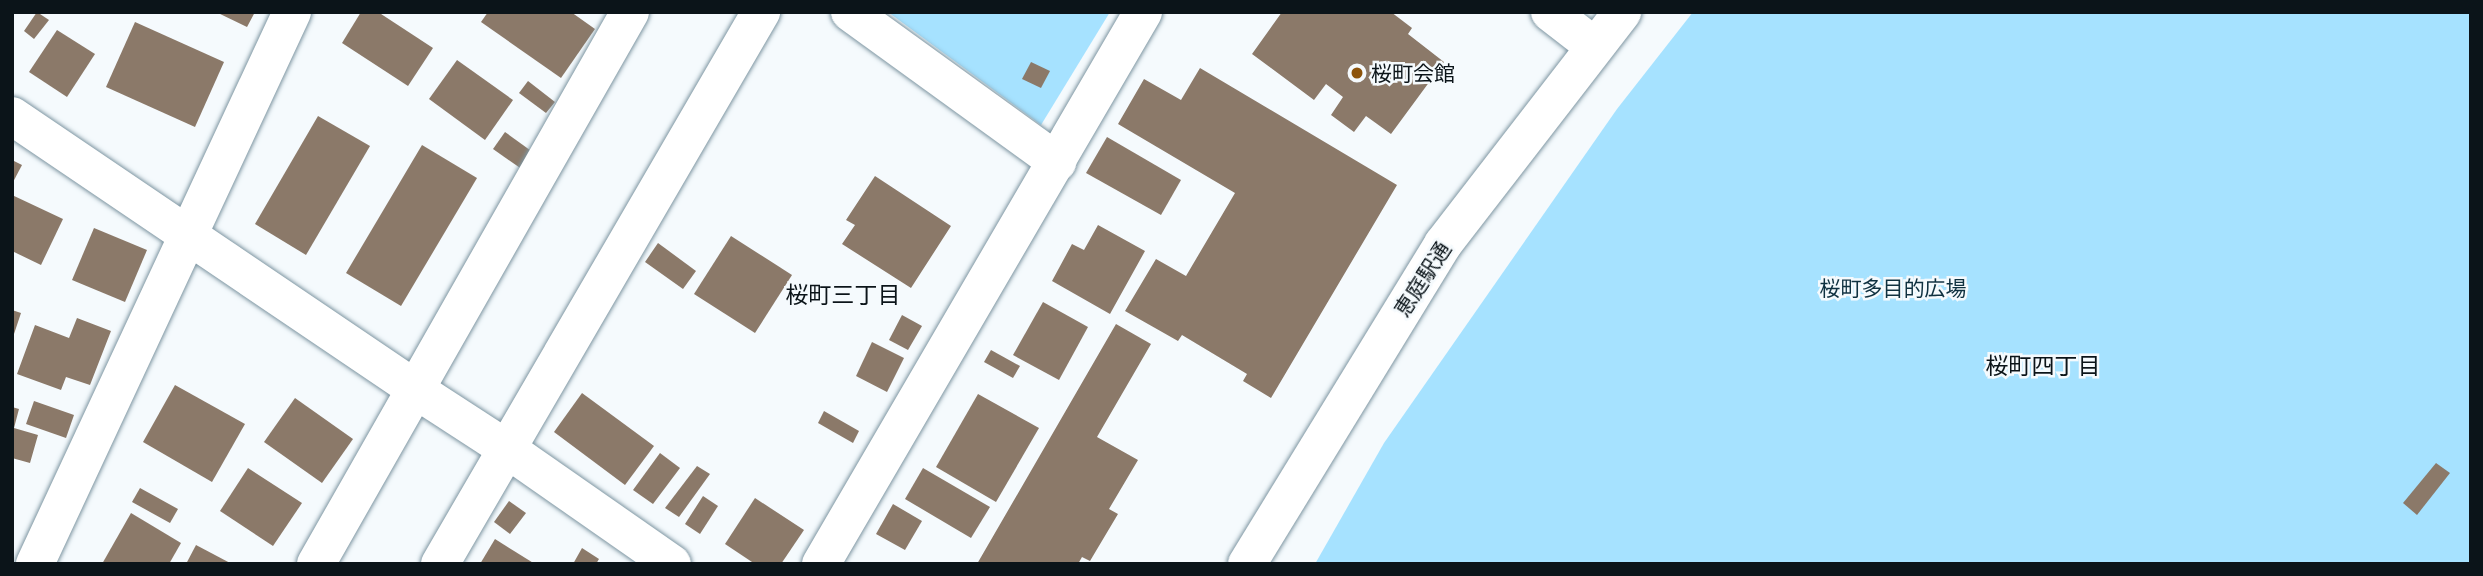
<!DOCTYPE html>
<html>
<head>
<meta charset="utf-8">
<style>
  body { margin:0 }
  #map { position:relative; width:2483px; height:576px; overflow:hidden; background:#f5fafd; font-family:"IBM Plex Sans","Noto Sans JP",sans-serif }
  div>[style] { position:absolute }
  .green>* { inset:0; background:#a6e2ff }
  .building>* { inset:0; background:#8b7969 }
  .roads { filter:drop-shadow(0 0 2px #7e96a2) drop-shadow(0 0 2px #7e96a2) }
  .minor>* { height:38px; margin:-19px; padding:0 19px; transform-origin:19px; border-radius:19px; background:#fff }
  .tertiary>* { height:38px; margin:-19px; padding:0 19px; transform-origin:19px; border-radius:19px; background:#fff }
  .dots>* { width:19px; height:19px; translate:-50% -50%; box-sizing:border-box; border:4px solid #f5fafd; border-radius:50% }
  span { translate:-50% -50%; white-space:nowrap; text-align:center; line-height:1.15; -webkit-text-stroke:5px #f5fafd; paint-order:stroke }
  .poi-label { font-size:21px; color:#0b1419 }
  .left { translate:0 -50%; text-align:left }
  .street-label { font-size:21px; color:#0b1419 }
  .park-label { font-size:21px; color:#0f3140 }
  .neighbourhood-label { font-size:23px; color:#0b1419 }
  .frame { position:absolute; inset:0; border:14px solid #0b1419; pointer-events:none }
</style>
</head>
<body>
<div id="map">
  <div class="green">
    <div style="clip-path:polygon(888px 12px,1110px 12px,1041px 125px)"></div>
    <div style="clip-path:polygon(1693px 12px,2471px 12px,2471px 564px,1315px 564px,1384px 443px,1617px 109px)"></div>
  </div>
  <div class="building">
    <div style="clip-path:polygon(37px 12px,49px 20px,34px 39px,24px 31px)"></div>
    <div style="clip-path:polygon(216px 12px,255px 12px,247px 27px)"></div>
    <div style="clip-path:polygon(361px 12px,378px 12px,433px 48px,408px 86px,342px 43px)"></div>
    <div style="clip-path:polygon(488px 12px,571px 12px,595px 29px,561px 78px,481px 22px)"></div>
    <div style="clip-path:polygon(1282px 12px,1391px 12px,1412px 28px,1408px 34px,1444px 62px,1391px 134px,1366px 116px,1354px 132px,1331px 115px,1343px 97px,1326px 84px,1314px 100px,1252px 54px)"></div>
    <div style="clip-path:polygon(135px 22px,224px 62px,195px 127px,106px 87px)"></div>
    <div style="clip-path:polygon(57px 30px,95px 54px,67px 97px,29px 72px)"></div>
    <div style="clip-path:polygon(457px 60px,513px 100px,485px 140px,429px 99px)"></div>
    <div style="clip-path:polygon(1031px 62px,1050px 71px,1041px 88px,1022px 79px)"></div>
    <div style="clip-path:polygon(1200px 68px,1397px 185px,1271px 398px,1243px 381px,1247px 374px,1182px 335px,1178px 341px,1125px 311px,1156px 259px,1186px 276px,1235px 193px,1118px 124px,1144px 79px,1181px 100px)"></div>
    <div style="clip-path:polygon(528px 81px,555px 102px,546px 113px,519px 93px)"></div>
    <div style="clip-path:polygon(318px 116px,370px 146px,306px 255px,255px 224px)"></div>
    <div style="clip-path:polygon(505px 132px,534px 153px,523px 170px,493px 149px)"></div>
    <div style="clip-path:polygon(1107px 137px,1181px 180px,1161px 215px,1086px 173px)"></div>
    <div style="clip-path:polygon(422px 145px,477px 178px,401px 306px,346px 273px)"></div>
    <div style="clip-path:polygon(12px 160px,22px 165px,12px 184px)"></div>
    <div style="clip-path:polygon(875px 176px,951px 226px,911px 288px,842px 244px,855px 225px,846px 220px)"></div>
    <div style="clip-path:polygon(12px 195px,63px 219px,41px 265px,12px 251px)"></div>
    <div style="clip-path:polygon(1098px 225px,1145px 251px,1110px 314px,1052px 281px,1072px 244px,1084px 250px)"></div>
    <div style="clip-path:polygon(94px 228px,147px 250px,125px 302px,72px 280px)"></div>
    <div style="clip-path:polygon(731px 236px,792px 275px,755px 333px,694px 294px)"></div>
    <div style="clip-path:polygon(658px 243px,696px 271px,683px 289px,645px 262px)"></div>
    <div style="clip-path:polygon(1043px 302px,1088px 327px,1059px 380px,1013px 355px)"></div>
    <div style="clip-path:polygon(12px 310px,21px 313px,13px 337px,12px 337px)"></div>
    <div style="clip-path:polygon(902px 315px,922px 326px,908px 350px,889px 340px)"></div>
    <div style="clip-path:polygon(77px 318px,111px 331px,90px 385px,66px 377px,61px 390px,17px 374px,35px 325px,69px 338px)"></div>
    <div style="clip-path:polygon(1116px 324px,1151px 344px,1097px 437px,1138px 460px,1109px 509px,1118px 514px,1090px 561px,1082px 557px,1078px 564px,977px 564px)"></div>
    <div style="clip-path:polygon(872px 342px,904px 358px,887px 392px,856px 376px)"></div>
    <div style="clip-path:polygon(991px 350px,1020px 366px,1013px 378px,984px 362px)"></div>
    <div style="clip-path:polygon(175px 385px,245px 424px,212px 482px,143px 442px)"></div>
    <div style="clip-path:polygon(582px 393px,654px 446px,625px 485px,554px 432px)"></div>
    <div style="clip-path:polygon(978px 394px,1039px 428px,996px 502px,936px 467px)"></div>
    <div style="clip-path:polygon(295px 398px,353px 439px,322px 483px,264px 442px)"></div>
    <div style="clip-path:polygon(34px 401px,74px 415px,66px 438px,26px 424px)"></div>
    <div style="clip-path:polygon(12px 407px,19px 409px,14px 428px,38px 435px,30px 463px,12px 458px)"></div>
    <div style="clip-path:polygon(824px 411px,859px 431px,853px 443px,818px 423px)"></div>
    <div style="clip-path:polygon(660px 453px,680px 468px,653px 504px,633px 490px)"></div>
    <div style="clip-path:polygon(2436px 463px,2450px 473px,2417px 515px,2403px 503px)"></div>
    <div style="clip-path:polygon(697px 466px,710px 474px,679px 517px,665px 508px)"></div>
    <div style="clip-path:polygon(248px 468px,302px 503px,273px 546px,220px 511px)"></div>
    <div style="clip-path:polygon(923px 468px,990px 507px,971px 538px,905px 499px)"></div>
    <div style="clip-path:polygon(140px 488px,178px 509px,170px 523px,132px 502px)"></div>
    <div style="clip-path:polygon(703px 496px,718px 506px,700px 534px,685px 524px)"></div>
    <div style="clip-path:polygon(755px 498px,804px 530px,781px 564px,755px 564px,725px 544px)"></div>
    <div style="clip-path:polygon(509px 501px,526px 513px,510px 534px,494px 522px)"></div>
    <div style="clip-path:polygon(893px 504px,922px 521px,905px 550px,876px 534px)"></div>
    <div style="clip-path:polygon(131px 513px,181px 543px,169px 564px,102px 564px)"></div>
    <div style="clip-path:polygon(495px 539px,535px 564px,480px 564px)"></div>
    <div style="clip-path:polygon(196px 545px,232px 564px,186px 564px)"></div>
    <div style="clip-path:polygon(582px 548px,599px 559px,596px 564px,573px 564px)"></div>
  </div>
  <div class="roads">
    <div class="minor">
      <div style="left:850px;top:12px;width:256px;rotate:35.9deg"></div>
      <div style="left:316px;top:564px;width:635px;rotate:-60.37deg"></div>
      <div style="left:440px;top:564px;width:639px;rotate:-59.82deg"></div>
      <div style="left:821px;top:564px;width:639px;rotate:-59.74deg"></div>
    </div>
    <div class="tertiary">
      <div style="left:1550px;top:12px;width:56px;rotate:37.7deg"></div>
      <div style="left:12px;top:116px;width:488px;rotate:34.1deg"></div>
      <div style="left:416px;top:390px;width:108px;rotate:33deg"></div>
      <div style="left:507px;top:449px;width:201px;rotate:34.9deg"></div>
      <div style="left:35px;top:564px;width:609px;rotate:-65.03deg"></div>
      <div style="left:1247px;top:564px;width:375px;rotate:-58.5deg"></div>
      <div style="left:1443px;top:244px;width:293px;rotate:-52.3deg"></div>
    </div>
  </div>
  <div class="dots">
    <div style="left:1357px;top:73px;background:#8d540c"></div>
  </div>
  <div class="poi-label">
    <span class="left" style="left:1371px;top:73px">桜町会館</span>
  </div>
  <div class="street-label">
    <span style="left:1422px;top:279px;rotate:-57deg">恵庭駅通</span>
  </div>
  <div class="park-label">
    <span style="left:1893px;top:288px">桜町多目的広場</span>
  </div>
  <div class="neighbourhood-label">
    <span style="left:843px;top:294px">桜町三丁目</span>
    <span style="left:2043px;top:365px">桜町四丁目</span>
  </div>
  <div class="frame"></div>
</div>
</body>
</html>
